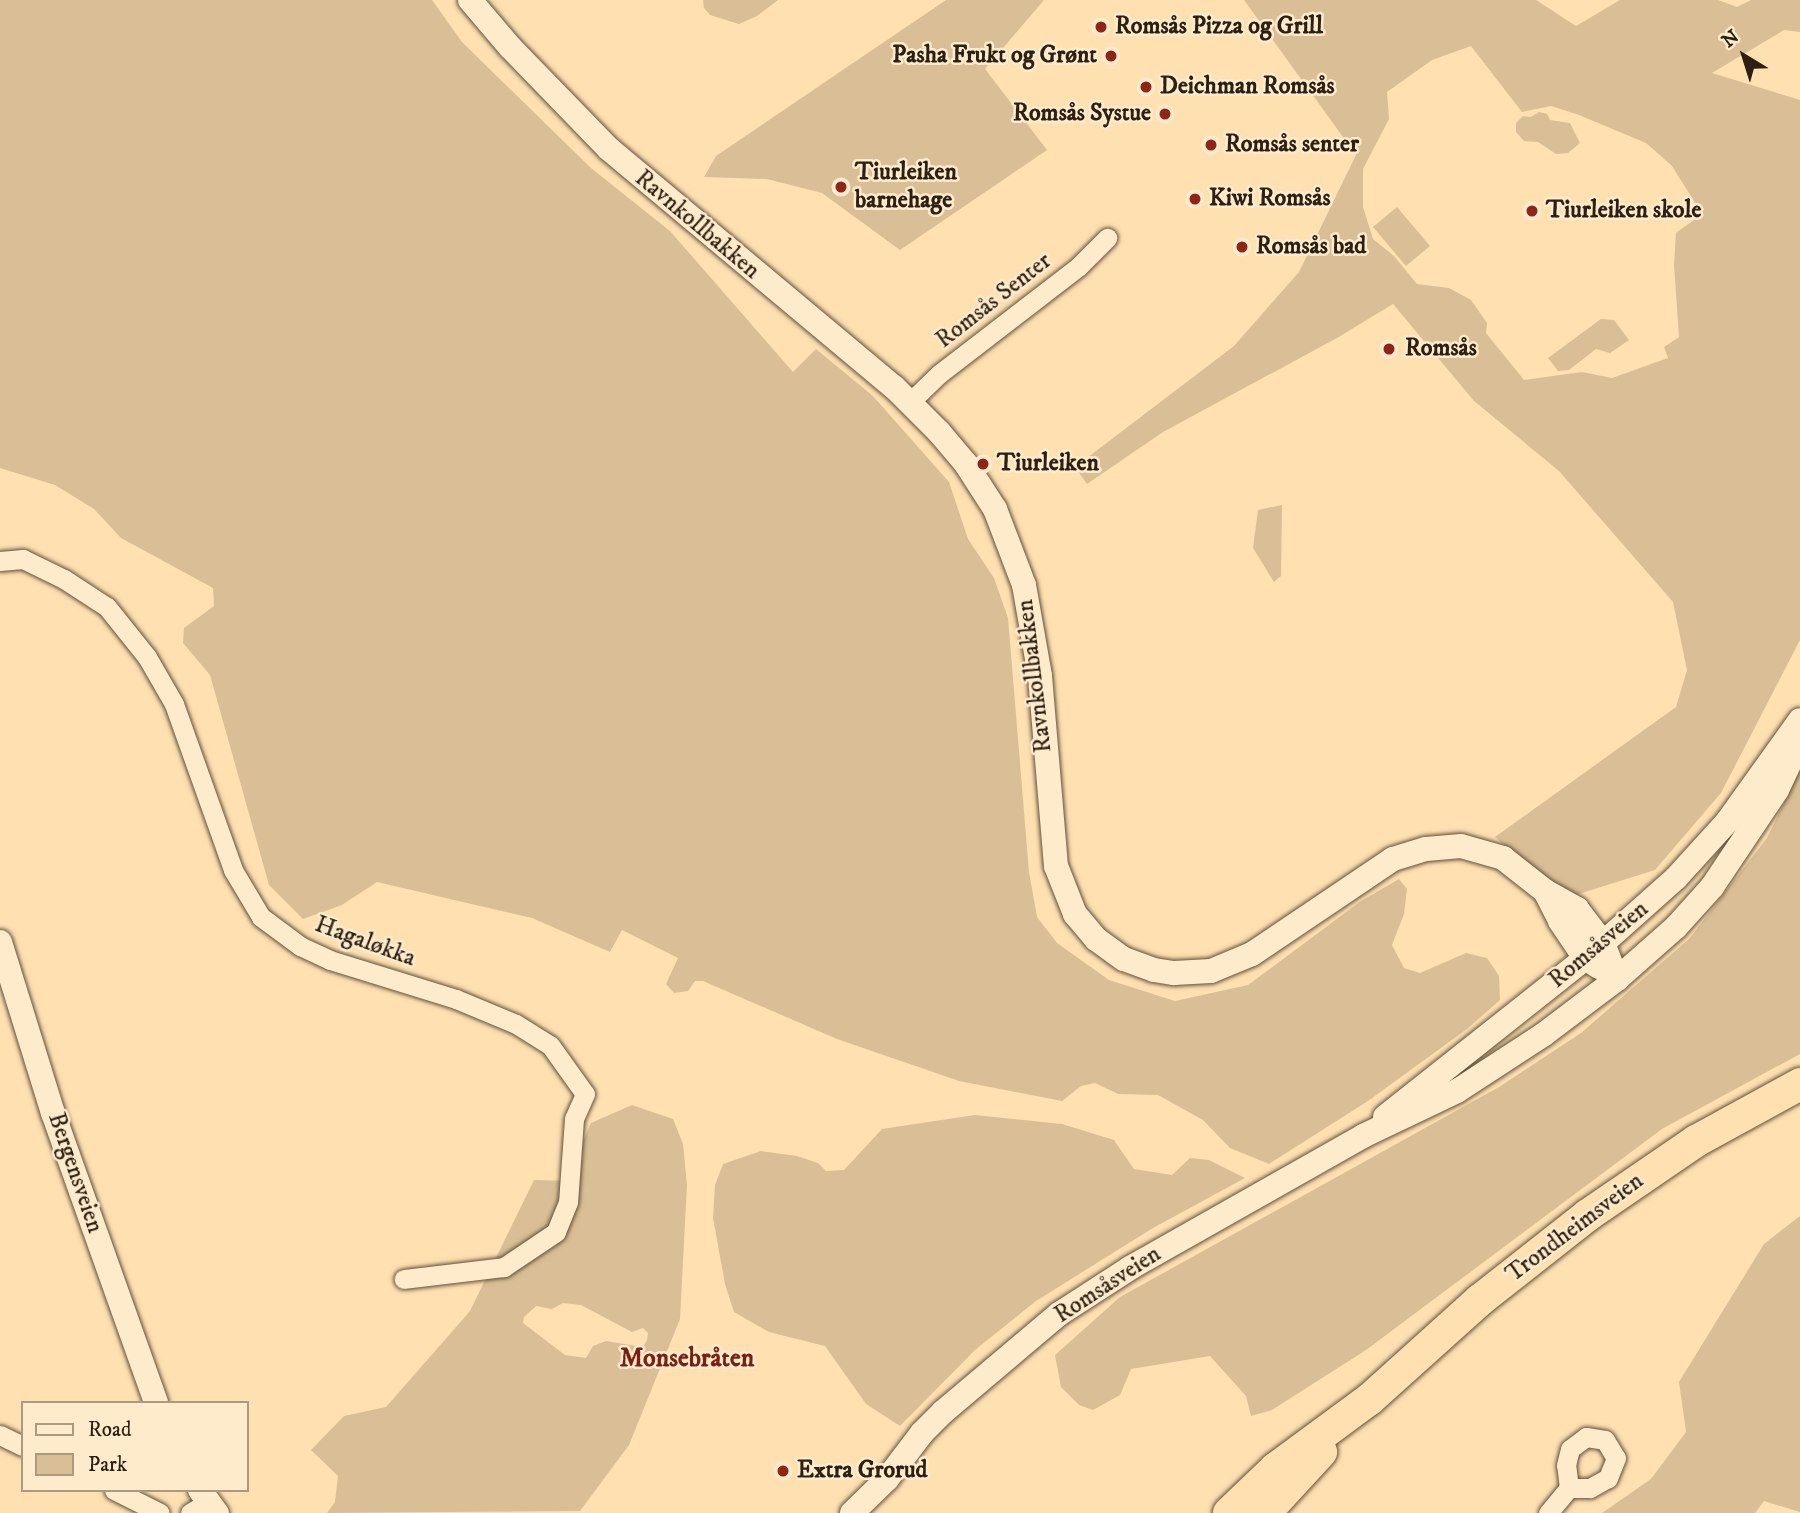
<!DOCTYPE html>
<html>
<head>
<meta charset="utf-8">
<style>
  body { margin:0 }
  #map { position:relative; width:1800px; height:1513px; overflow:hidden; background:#fee0b1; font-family:"IM FELL DW Pica",serif }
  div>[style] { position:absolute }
  .green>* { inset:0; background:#dabf96 }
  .roads { filter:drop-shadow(0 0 2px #60503b) drop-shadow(0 0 2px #60503b) }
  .minor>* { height:19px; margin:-9.5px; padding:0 9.5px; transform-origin:9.5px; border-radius:9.5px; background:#feebcc }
  .tertiary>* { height:24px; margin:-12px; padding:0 12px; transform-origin:12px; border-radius:12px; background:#feebcc }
  .trunk>* { height:32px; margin:-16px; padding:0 16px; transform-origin:16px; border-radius:16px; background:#fee0b1 }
  .dots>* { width:19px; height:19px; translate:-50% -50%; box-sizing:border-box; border:4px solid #feebcc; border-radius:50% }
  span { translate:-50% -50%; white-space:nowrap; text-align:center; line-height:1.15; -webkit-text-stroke:5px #feebcc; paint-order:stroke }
  .poi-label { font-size:24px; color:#2c2014; font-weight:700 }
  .left { translate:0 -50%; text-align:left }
  .right { translate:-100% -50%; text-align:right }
  .street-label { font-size:24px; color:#2c2014 }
  .neighbourhood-label { font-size:26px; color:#7a1f14; font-weight:700 }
  .legend { position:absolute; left:21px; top:1401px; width:228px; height:91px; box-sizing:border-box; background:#feebcc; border:2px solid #aa9a82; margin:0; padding:9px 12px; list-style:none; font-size:21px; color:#2c2014 }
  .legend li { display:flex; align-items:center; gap:14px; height:35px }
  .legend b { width:35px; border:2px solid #aa9a82 }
  .north { position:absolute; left:1709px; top:21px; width:70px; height:70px; -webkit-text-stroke:5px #feebcc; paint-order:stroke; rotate:322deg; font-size:19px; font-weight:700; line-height:28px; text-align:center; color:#2c2014 }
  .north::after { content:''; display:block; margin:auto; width:24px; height:32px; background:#2c2014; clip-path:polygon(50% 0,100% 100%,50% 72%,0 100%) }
</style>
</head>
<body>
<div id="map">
  <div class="green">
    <div style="clip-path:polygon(0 0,432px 0,462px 42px,591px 168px,670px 231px,793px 372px,816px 349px,873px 396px,949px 482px,968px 539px,994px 578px,1008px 618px,1029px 872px,1037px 917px,1057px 943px,1109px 980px,1175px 1001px,1248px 985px,1361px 901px,1399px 879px,1407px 889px,1404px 914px,1392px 945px,1404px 968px,1420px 973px,1466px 953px,1487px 958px,1499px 976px,1500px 1000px,1467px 1029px,1368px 1101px,1269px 1164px,1230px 1148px,1203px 1120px,1158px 1095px,1118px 1094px,1095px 1083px,1081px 1086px,1062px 1101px,959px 1081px,837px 1039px,703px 981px,695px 981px,688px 991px,674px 993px,666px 984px,678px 958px,622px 930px,610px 952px,532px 918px,377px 882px,342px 905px,303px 919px,269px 885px,210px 675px,183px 643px,184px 628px,214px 606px,213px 588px,121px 538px,94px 509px,55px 485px,0 468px)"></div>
    <div style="clip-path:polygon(703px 0,778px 0,757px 16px,739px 24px,710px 15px,704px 8px)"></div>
    <div style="clip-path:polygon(946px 0,1044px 0,985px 69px,1047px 150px,900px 250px,822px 193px,767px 179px,704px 177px,716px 156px)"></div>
    <div style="clip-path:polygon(evenodd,1244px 0,1536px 0,1576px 26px,1620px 0,1718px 0,1737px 7px,1751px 0,1800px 0,1800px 32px,1784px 30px,1712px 73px,1800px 100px,1800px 640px,1721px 793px,1655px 870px,1566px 898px,1495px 837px,1676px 707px,1687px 670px,1673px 602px,1559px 471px,1474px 401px,1393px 304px,1337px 338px,1163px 432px,1087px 484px,1075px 467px,1234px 346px,1299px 272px,1356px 155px,1244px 0,1471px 46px,1522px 112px,1551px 106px,1579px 115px,1646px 143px,1672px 166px,1702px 214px,1676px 233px,1674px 265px,1679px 337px,1664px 347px,1668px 358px,1612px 378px,1582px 372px,1524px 380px,1486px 333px,1487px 323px,1471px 300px,1449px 288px,1417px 284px,1394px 256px,1373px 239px,1363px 207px,1363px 169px,1389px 119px,1387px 92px,1432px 60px,1471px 46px)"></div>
    <div style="clip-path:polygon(1539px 112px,1547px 114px,1550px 120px,1570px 123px,1580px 143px,1568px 153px,1556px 154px,1538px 142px,1524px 141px,1516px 132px,1516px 123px,1523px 116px,1531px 117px)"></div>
    <div style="clip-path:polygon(1397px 207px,1430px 246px,1406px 266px,1373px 227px)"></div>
    <div style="clip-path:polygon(1601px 319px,1614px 320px,1629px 340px,1610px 353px,1596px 349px,1569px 370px,1558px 371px,1548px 358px)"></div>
    <div style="clip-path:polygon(1282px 505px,1281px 576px,1274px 582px,1253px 548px,1258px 510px)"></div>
    <div style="clip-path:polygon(1800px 770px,1800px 1054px,1662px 1129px,1366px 1350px,1272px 1410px,1251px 1416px,1246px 1396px,1210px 1356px,1131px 1369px,1120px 1395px,1093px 1410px,1079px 1405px,1061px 1387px,1055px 1355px,1120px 1297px,1499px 1087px,1581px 1033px,1689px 939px,1767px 838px)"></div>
    <div style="clip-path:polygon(evenodd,632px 1105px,673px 1119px,683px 1144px,687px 1185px,680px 1319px,629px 1445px,580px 1511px,327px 1513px,335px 1502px,338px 1476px,311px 1450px,344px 1416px,386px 1407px,470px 1311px,534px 1180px,575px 1181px,579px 1150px,591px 1123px,632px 1105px,563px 1303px,581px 1305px,632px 1332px,643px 1328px,648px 1333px,647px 1340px,643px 1347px,606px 1341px,593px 1346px,586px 1358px,565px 1355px,523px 1323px,524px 1317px,536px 1306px,552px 1309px,563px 1303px)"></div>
    <div style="clip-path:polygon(975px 1115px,1062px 1124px,1114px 1140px,1134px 1169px,1172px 1175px,1190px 1158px,1209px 1160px,1245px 1178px,1153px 1228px,1036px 1301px,975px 1350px,900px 1426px,866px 1404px,825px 1346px,769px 1332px,734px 1312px,725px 1284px,713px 1218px,715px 1185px,723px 1164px,761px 1151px,797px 1156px,818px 1163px,826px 1171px,844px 1170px,882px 1129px)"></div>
    <div style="clip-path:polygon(1800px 1216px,1800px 1512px,1764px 1501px,1755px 1513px,1602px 1513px,1651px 1479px,1686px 1432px,1679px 1382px,1764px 1244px)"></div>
  </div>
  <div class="roads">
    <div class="minor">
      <div style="left:910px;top:402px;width:40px;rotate:-44deg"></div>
      <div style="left:939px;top:374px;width:177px;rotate:-37.6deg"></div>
      <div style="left:1079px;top:266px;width:40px;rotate:-45deg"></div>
      <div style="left:0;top:561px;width:23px;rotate:-5deg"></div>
      <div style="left:23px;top:559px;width:46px;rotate:26deg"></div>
      <div style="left:64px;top:579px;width:51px;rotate:33.1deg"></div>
      <div style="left:107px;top:607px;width:64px;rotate:51.3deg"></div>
      <div style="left:147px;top:657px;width:54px;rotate:60.1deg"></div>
      <div style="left:174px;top:704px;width:176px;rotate:70.4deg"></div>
      <div style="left:233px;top:870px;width:55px;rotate:59.2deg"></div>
      <div style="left:261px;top:917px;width:49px;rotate:36.6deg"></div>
      <div style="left:300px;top:946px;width:33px;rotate:25deg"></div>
      <div style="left:330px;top:960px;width:132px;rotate:17.2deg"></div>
      <div style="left:456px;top:999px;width:65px;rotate:22.6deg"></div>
      <div style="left:516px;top:1024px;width:40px;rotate:32deg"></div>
      <div style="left:550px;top:1045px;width:60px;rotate:54.5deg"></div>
      <div style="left:585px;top:1094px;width:27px;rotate:114deg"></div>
      <div style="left:574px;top:1119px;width:83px;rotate:94.1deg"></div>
      <div style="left:568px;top:1202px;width:32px;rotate:112deg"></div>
      <div style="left:556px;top:1232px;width:63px;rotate:146.1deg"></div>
      <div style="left:504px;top:1267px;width:101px;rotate:173.2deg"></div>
      <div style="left:0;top:1435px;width:25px;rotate:26deg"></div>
      <div style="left:114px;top:1490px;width:51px;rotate:26.6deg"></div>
      <div style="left:190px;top:1513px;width:21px;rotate:-31deg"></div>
      <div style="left:1548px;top:1513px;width:33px;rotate:-50deg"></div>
      <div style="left:1569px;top:1488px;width:23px;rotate:-97deg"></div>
      <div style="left:1566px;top:1465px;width:16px;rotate:-76deg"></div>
      <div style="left:1570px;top:1449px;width:20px;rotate:-37deg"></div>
      <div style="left:1586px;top:1437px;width:19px;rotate:9deg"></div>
      <div style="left:1605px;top:1440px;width:21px;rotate:59deg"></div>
      <div style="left:1616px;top:1458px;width:22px;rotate:112deg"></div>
      <div style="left:1608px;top:1478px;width:21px;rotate:151deg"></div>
      <div style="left:1590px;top:1488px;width:21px;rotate:180deg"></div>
    </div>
    <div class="tertiary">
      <div style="left:470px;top:0;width:62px;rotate:49.6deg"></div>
      <div style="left:510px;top:47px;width:142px;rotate:45.9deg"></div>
      <div style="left:609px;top:149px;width:371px;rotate:39.9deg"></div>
      <div style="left:894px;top:387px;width:64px;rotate:45deg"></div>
      <div style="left:939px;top:432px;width:42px;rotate:49.8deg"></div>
      <div style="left:966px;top:464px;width:54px;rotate:57.2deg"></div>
      <div style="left:995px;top:509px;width:81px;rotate:69.1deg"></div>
      <div style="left:1024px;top:585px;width:92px;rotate:80deg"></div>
      <div style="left:1040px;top:676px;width:191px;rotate:85.2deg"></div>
      <div style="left:1056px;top:866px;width:52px;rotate:68.4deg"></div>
      <div style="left:1075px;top:914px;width:33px;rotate:50deg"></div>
      <div style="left:1096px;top:939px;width:34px;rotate:36deg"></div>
      <div style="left:1124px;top:959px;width:32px;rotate:20deg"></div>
      <div style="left:1154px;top:970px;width:20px;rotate:9deg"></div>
      <div style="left:1174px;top:973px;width:37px;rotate:-3deg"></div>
      <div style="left:1211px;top:971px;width:44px;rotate:-22.5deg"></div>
      <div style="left:1252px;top:954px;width:170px;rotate:-34deg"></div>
      <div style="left:1393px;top:859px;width:34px;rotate:-17deg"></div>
      <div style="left:1426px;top:849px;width:35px;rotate:-5deg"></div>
      <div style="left:1461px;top:846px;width:44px;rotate:15.9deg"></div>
      <div style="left:1503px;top:858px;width:53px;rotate:38.2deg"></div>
      <div style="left:1545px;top:891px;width:37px;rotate:29deg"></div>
      <div style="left:1577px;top:909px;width:43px;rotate:52.6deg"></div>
      <div style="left:1603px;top:943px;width:39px;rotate:69deg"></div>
      <div style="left:1545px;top:891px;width:34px;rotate:63deg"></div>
      <div style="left:1560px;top:921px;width:45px;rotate:56deg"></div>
      <div style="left:1585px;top:958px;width:17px;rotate:33deg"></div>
      <div style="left:0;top:942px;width:179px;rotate:72.8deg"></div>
      <div style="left:53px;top:1113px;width:308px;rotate:70.4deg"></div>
      <div style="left:1385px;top:1117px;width:265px;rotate:-38.4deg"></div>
      <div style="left:1593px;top:952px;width:111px;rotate:-41.7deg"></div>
      <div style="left:1676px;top:878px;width:76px;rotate:-47.7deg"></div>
      <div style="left:1727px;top:822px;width:125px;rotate:-54.4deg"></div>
      <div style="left:200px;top:1490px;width:29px;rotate:54deg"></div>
      <div style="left:852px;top:1513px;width:49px;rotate:-44.2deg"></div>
      <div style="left:887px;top:1479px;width:58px;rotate:-52.7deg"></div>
      <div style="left:922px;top:1433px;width:30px;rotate:-45deg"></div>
      <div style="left:943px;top:1412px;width:152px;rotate:-40.2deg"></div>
      <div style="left:1059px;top:1314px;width:85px;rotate:-32.9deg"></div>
      <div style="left:1130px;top:1268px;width:268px;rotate:-29.5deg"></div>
      <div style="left:1363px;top:1136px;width:104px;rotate:-25.6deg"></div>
      <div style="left:1457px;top:1091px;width:103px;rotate:-33.1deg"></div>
      <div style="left:1543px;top:1035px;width:93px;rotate:-37.1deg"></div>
      <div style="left:1617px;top:979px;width:79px;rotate:-41.4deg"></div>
      <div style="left:1676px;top:927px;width:54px;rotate:-48deg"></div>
      <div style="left:1712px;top:887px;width:117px;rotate:-56.2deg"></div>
      <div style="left:1777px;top:790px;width:54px;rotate:-64.9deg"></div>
    </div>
    <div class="trunk">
      <div style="left:1229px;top:1513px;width:64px;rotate:-43.7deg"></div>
      <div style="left:1275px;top:1469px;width:118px;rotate:-36.4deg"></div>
      <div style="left:1370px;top:1399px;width:148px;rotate:-42deg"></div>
      <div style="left:1480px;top:1300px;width:137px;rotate:-38.2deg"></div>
      <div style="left:1588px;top:1215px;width:131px;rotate:-34.4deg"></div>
      <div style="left:1696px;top:1141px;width:119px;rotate:-28.7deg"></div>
      <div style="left:1265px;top:1513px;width:83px;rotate:-47.4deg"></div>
    </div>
  </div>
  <div class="dots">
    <div style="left:1101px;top:27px;background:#8f2418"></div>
    <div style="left:1111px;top:56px;background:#8f2418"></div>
    <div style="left:1146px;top:87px;background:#8f2418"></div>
    <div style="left:1165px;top:114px;background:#8f2418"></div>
    <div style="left:1211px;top:145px;background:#8f2418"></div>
    <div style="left:841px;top:187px;background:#8f2418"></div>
    <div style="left:1195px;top:199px;background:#8f2418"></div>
    <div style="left:1532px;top:211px;background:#8f2418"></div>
    <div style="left:1242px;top:247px;background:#8f2418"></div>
    <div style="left:1389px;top:349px;background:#8f2418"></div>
    <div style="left:983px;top:464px;background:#8f2418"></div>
    <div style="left:783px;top:1471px;background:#8f2418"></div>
  </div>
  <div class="poi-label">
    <span class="left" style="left:1115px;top:27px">Romsås Pizza og Grill</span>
    <span class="right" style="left:1097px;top:56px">Pasha Frukt og Grønt</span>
    <span class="left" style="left:1160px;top:87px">Deichman Romsås</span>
    <span class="right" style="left:1151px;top:114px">Romsås Systue</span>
    <span class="left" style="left:1225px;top:145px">Romsås senter</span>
    <span class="left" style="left:855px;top:187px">Tiurleiken<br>barnehage</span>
    <span class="left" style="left:1209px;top:199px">Kiwi Romsås</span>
    <span class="left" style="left:1546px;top:211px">Tiurleiken skole</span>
    <span class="left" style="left:1256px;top:247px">Romsås bad</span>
    <span class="left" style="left:1405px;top:349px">Romsås</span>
    <span class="left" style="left:997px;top:464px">Tiurleiken</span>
    <span class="left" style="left:797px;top:1471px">Extra Grorud</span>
  </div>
  <div class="street-label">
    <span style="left:697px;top:225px;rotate:40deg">Ravnkollbakken</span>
    <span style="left:994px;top:301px;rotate:-38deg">Romsås Senter</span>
    <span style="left:1035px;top:676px;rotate:-97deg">Ravnkollbakken</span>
    <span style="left:365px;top:942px;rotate:20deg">Hagaløkka</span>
    <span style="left:1599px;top:945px;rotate:-40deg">Romsåsveien</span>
    <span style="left:75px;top:1173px;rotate:71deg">Bergensveien</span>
    <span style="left:1575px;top:1228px;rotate:-37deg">Trondheimsveien</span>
    <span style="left:1108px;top:1285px;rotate:-33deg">Romsåsveien</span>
  </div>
  <div class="neighbourhood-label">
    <span style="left:687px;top:1359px">Monsebråten</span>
  </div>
  <ul class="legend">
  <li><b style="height:9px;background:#feebcc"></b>Road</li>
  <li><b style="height:19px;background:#dabf96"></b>Park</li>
  </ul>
  <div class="north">N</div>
</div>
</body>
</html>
